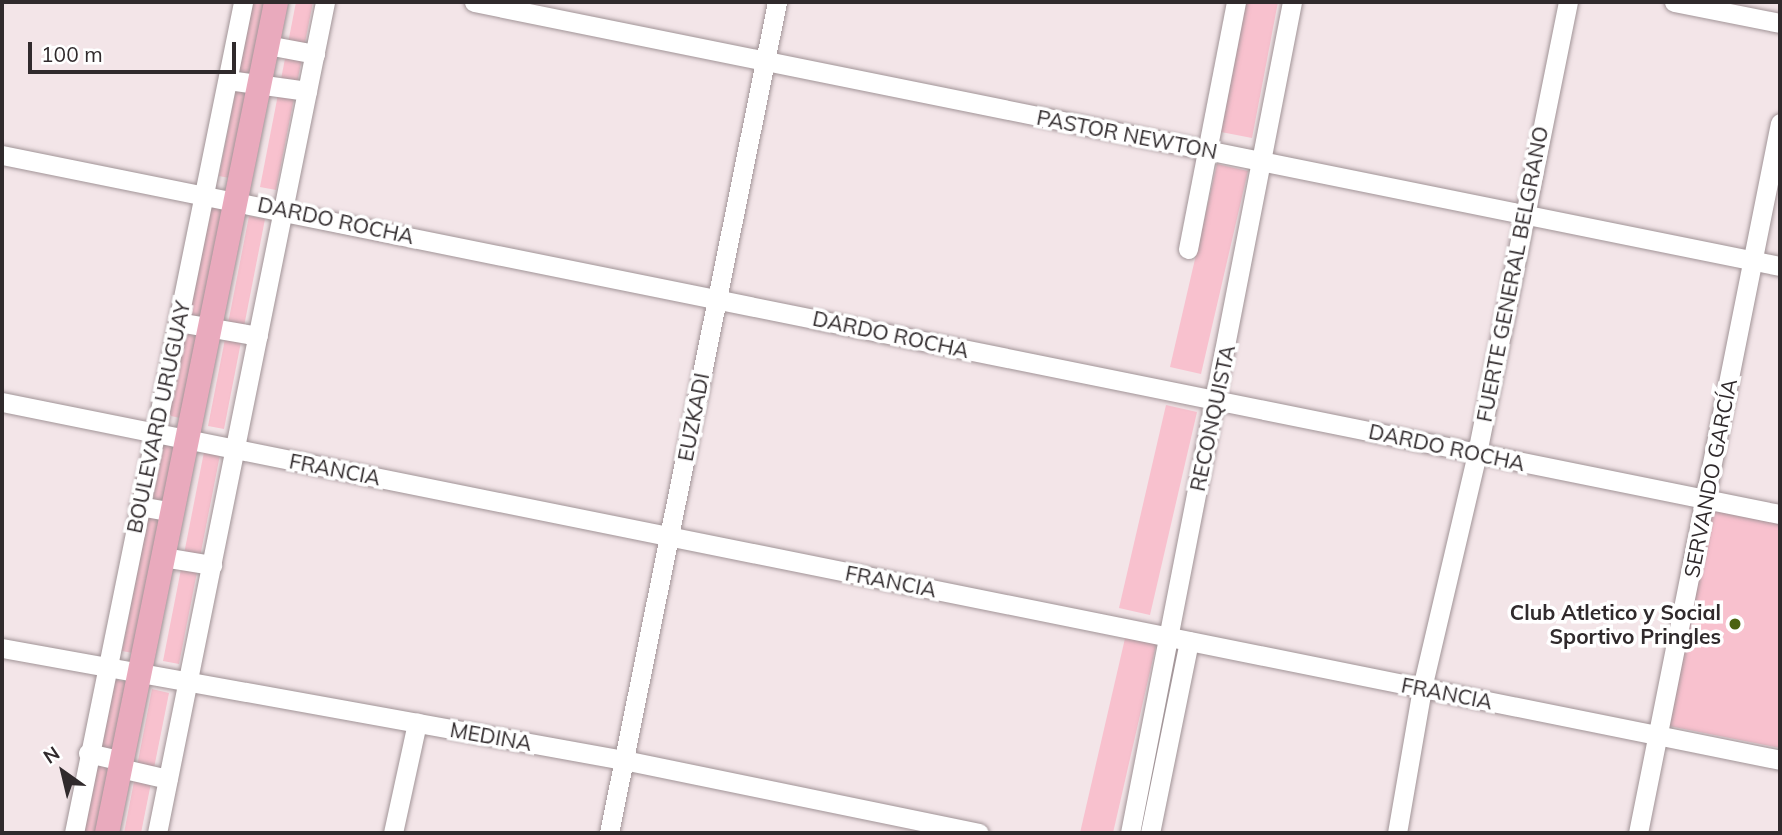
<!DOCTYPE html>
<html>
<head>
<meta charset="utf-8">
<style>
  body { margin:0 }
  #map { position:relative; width:1782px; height:835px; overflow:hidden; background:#f3e5e8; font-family:Mulish,sans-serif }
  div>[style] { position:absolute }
  .green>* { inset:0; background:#f8c1ce }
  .roads { filter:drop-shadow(0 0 2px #a19497) drop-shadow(0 0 2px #a19497) }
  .minor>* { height:19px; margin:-9.5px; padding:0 9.5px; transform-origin:9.5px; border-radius:9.5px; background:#fff }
  .major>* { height:24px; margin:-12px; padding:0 12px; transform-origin:12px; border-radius:12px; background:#e9aabd }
  .dots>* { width:19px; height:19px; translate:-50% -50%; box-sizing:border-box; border:4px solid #fff; border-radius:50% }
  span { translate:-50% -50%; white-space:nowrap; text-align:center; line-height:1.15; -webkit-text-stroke:7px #fff; paint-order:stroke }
  .street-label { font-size:21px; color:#302a2c }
  .poi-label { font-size:21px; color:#302a2c; font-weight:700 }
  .right { translate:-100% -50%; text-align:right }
  .frame { position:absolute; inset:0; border:4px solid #302a2c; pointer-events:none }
  .north { position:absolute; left:28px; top:737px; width:70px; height:70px; -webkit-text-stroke:5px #fff; paint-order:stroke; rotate:326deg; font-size:19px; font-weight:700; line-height:28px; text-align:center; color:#302a2c }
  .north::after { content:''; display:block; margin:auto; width:24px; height:32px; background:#302a2c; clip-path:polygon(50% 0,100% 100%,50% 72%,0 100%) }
  .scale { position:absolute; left:28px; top:42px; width:208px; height:32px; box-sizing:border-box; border:4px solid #302a2c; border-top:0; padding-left:9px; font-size:21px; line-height:24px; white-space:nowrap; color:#302a2c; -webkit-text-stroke:5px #fff; paint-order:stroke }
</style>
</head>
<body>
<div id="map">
  <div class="green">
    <div style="clip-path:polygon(253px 2px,270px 2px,235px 179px,219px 176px)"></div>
    <div style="clip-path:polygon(296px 2px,313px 2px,276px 190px,260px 187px)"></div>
    <div style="clip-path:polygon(1246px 2px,1278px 2px,1252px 138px,1221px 132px)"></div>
    <div style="clip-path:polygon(1217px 164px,1248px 171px,1201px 374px,1170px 367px)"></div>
    <div style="clip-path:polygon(208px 206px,224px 209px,184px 419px,167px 415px)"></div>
    <div style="clip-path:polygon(249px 216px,265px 219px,224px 429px,208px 426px)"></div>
    <div style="clip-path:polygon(1166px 405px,1197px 412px,1150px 615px,1119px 608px)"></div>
    <div style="clip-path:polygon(163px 441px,179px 444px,138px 654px,122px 651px)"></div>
    <div style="clip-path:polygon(204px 452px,220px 455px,179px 664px,163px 661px)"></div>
    <div style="clip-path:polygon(1713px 508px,1780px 521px,1780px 748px,1669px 726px)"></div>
    <div style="clip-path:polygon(1126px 634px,1157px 641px,1113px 833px,1080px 833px)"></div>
    <div style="clip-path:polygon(111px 679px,128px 682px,98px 833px,81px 833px)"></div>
    <div style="clip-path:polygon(152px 689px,169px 693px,141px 833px,124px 833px)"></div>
  </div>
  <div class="roads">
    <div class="minor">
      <div style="left:474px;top:2px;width:1332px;rotate:11.43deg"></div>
      <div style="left:1674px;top:2px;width:108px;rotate:11.2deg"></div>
      <div style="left:267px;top:45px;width:49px;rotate:10.6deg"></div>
      <div style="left:228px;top:80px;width:80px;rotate:7.9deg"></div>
      <div style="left:2px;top:155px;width:1814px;rotate:11.42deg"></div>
      <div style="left:1188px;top:249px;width:252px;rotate:-79deg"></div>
      <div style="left:178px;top:322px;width:81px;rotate:9.9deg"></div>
      <div style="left:2px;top:402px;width:1814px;rotate:11.38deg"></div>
      <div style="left:139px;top:506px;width:34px;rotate:10deg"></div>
      <div style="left:163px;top:557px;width:50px;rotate:9.3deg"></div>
      <div style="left:2px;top:648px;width:632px;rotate:10.21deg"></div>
      <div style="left:624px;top:760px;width:362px;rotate:11.6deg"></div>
      <div style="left:88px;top:753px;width:35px;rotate:13deg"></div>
      <div style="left:120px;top:768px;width:49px;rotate:12.9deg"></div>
      <div style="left:74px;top:833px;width:848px;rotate:-78.5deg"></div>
      <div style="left:157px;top:833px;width:848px;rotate:-78.57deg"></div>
      <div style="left:393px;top:833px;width:113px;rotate:-77.7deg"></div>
      <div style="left:609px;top:833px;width:848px;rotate:-78.57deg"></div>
      <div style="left:1130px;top:833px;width:847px;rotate:-78.97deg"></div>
      <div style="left:1150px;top:833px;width:196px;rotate:-78.5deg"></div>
      <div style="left:1397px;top:833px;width:147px;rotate:-80.2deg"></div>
      <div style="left:1422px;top:688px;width:241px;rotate:-76.8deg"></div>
      <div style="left:1477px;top:453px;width:460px;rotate:-78.6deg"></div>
      <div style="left:1638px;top:833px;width:724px;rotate:-78.69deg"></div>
    </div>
    <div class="major">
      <div style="left:107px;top:833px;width:848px;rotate:-78.5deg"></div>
    </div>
  </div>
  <div class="dots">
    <div style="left:1735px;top:624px;background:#4b6210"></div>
  </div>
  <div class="street-label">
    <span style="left:1127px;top:134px;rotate:11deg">PASTOR NEWTON</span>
    <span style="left:336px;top:220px;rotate:12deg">DARDO ROCHA</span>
    <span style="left:1512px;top:274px;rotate:-79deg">FUERTE GENERAL BELGRANO</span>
    <span style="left:891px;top:334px;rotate:12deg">DARDO ROCHA</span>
    <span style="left:158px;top:417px;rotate:-78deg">BOULEVARD URUGUAY</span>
    <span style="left:693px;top:417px;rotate:-79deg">EUZKADI</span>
    <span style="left:1212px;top:418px;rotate:-78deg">RECONQUISTA</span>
    <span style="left:1447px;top:447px;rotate:12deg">DARDO ROCHA</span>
    <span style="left:335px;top:469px;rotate:11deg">FRANCIA</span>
    <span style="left:1710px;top:478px;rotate:-79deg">SERVANDO GARCÍA</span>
    <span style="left:891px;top:581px;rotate:11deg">FRANCIA</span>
    <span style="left:1447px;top:693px;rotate:11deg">FRANCIA</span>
    <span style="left:491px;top:736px;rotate:10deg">MEDINA</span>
  </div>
  <div class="poi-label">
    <span class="right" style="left:1721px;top:624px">Club Atletico y Social<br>Sportivo Pringles</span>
  </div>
  <div class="frame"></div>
  <div class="north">N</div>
  <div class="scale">100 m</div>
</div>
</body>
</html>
